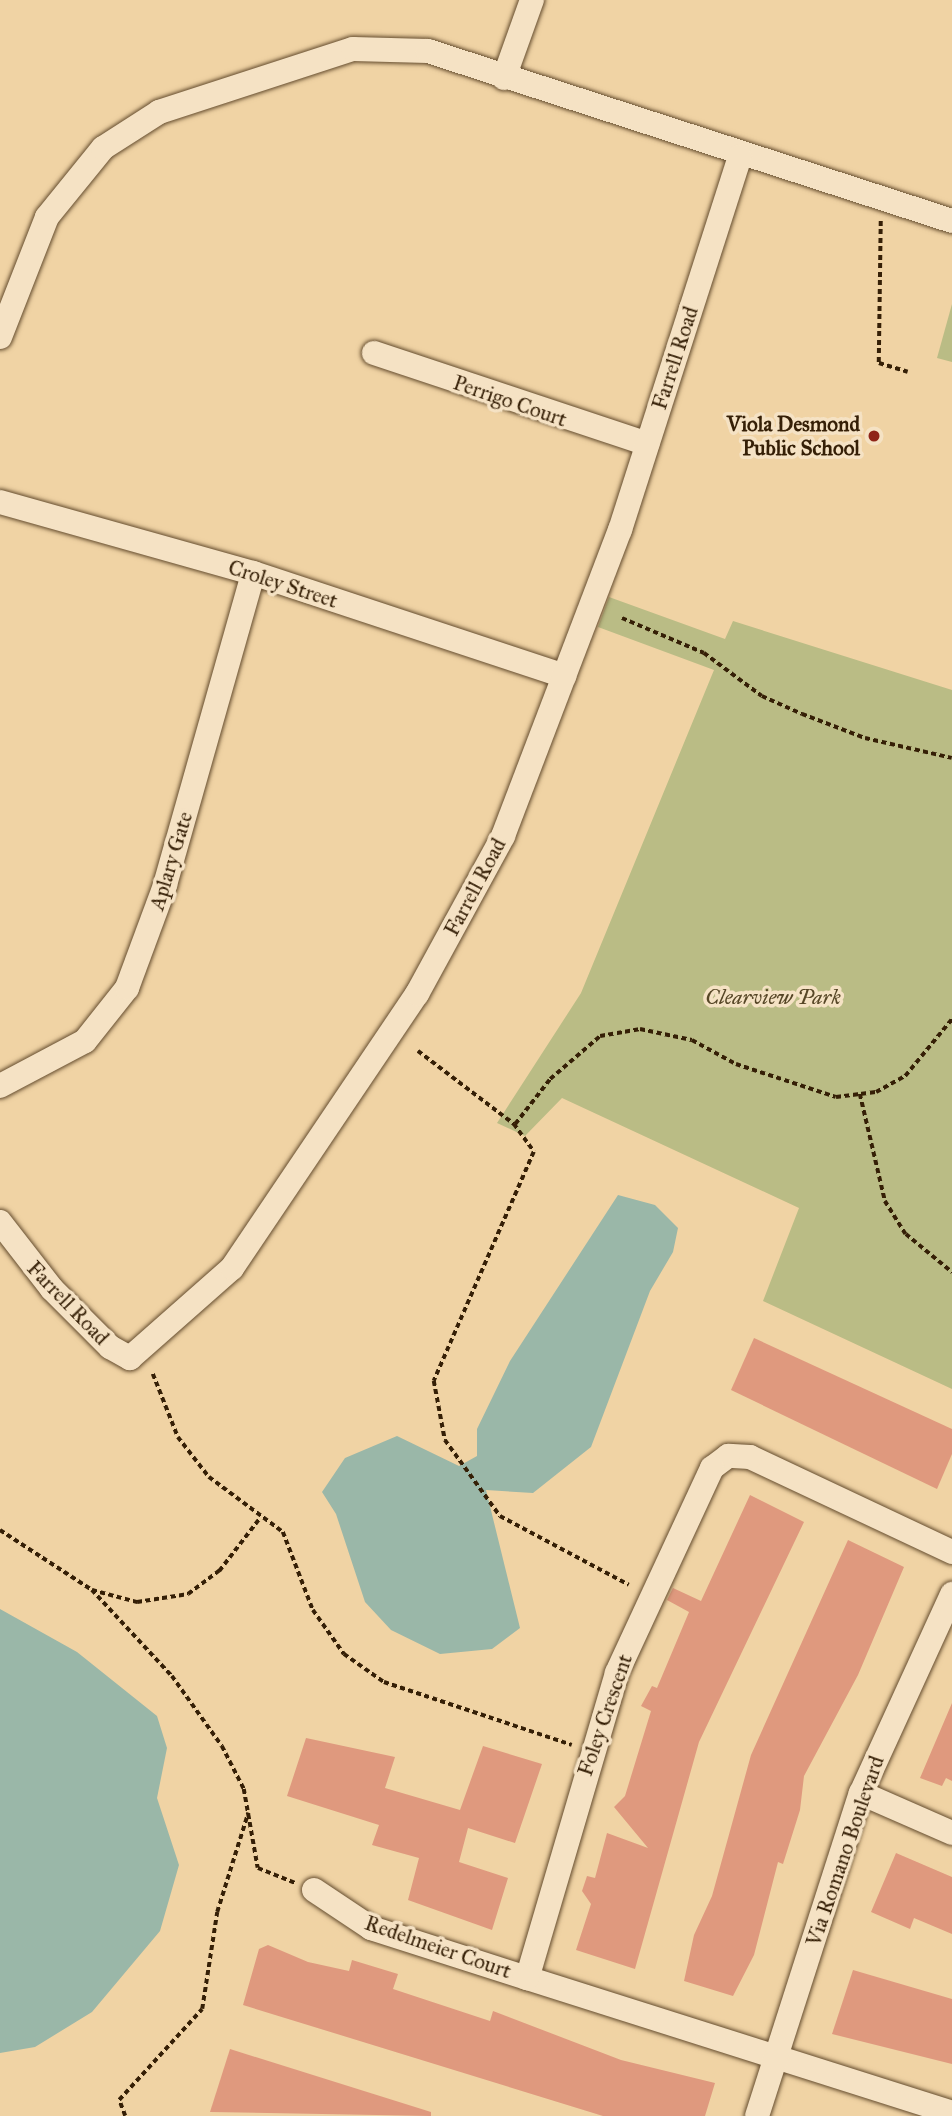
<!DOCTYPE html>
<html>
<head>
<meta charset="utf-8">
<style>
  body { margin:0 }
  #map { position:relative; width:952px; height:2116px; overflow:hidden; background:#f0d3a4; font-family:"IM FELL Great Primer",serif }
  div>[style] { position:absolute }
  .green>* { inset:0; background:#babc85 }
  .water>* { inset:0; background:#9ab7a8 }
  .building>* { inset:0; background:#df997e }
  .path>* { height:3.5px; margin-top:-1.75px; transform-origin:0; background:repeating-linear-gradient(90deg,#351f06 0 5px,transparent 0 8.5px) }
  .roads { filter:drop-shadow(0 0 2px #644c2e) drop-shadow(0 0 2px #644c2e) }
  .minor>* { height:24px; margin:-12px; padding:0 12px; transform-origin:12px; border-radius:12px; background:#f5e2c4 }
  .dots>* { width:19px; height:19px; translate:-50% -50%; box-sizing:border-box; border:4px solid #f5e2c4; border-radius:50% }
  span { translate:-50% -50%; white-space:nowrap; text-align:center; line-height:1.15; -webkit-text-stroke:7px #f5e2c4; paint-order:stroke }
  .street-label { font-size:21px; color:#351f06 }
  .poi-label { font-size:21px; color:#351f06; font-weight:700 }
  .right { translate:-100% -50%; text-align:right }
  .park-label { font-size:21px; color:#564626; font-style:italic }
</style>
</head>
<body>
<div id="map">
  <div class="green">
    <div style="clip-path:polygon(952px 304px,952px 362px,937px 358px)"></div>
    <div style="clip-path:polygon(609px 597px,725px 639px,733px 621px,952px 690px,952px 1389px,763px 1301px,799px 1208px,562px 1098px,525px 1136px,497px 1123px,581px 993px,714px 670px,598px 627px)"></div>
  </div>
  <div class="water">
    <div style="clip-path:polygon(618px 1195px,655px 1205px,678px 1228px,673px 1252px,650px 1291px,591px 1447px,533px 1493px,486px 1490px,520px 1628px,492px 1649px,440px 1654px,391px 1630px,365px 1602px,336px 1514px,322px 1492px,345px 1458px,397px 1436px,459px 1466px,477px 1456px,477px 1429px,510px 1361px)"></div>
    <div style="clip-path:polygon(0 1609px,77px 1652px,157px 1716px,167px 1748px,157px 1798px,179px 1865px,160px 1931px,92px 2012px,35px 2047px,0 2053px)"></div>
  </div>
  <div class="building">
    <div style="clip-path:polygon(754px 1338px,952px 1429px,952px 1454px,937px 1489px,731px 1390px)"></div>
    <div style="clip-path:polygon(750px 1495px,804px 1522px,699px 1742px,635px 1969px,576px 1950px,591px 1904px,582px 1891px,587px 1876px,595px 1878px,607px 1833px,648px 1848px,614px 1807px,625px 1796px,651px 1711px,641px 1706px,652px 1686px,657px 1688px,689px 1612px,667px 1600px,673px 1588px,701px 1601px)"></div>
    <div style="clip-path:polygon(848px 1540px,904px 1567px,858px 1675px,804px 1776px,800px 1810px,783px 1864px,778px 1862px,754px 1955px,733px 1996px,684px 1981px,694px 1935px,712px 1896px,751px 1755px)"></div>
    <div style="clip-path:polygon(952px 1703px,952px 1781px,946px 1778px,942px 1786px,920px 1778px)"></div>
    <div style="clip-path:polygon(306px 1738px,395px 1757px,385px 1788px,460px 1810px,483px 1746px,542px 1764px,515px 1843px,468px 1828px,459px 1862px,508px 1878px,492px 1930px,408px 1900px,419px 1858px,372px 1845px,379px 1825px,287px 1796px)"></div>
    <div style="clip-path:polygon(896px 1853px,952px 1877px,952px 1934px,914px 1918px,910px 1929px,871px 1912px)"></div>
    <div style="clip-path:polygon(268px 1945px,308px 1962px,349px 1971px,352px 1960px,398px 1974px,393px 1989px,490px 2021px,493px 2011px,621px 2060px,715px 2083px,705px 2116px,603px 2116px,243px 2005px,259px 1949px)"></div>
    <div style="clip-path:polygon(853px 1970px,952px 1999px,952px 2064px,832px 2034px)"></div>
    <div style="clip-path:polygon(230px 2049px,431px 2112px,431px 2116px,210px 2112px)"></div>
  </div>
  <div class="path">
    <div style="left:881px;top:221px;width:142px;rotate:90.8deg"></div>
    <div style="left:879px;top:363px;width:30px;rotate:17deg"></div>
    <div style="left:622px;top:618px;width:89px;rotate:23.1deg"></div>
    <div style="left:704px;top:653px;width:72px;rotate:36.6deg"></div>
    <div style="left:762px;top:696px;width:44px;rotate:24.2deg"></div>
    <div style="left:802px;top:714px;width:67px;rotate:20.9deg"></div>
    <div style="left:865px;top:738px;width:89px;rotate:12.9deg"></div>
    <div style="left:418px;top:1051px;width:121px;rotate:37.2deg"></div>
    <div style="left:514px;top:1124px;width:34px;rotate:54deg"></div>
    <div style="left:534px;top:1152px;width:250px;rotate:113.6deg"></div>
    <div style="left:434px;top:1381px;width:60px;rotate:79.4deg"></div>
    <div style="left:445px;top:1440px;width:94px;rotate:54.1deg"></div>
    <div style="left:500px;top:1516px;width:146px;rotate:28.1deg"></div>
    <div style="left:860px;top:1094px;width:110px;rotate:76.8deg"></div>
    <div style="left:885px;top:1201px;width:39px;rotate:58deg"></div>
    <div style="left:906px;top:1234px;width:60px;rotate:39.6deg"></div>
    <div style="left:515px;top:1124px;width:57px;rotate:-52.1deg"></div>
    <div style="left:550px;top:1079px;width:66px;rotate:-40.7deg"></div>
    <div style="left:600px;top:1036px;width:41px;rotate:-9.9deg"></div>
    <div style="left:640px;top:1029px;width:53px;rotate:11.9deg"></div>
    <div style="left:692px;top:1040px;width:50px;rotate:28.6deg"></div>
    <div style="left:736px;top:1064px;width:105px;rotate:18.3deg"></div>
    <div style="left:836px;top:1097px;width:40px;rotate:-7.1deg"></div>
    <div style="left:876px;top:1092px;width:33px;rotate:-29deg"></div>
    <div style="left:905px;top:1076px;width:74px;rotate:-50.5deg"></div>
    <div style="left:153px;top:1374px;width:68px;rotate:68.4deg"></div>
    <div style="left:178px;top:1437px;width:51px;rotate:52.2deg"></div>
    <div style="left:209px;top:1477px;width:92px;rotate:36.6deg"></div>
    <div style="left:283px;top:1532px;width:84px;rotate:69deg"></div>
    <div style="left:313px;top:1610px;width:54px;rotate:54.8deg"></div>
    <div style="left:344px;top:1654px;width:49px;rotate:35deg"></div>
    <div style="left:384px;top:1682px;width:198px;rotate:18.5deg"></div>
    <div style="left:0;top:1530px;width:110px;rotate:33.1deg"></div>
    <div style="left:92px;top:1590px;width:47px;rotate:14.9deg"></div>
    <div style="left:137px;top:1602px;width:52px;rotate:-8.9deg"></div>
    <div style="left:188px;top:1594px;width:39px;rotate:-37deg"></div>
    <div style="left:219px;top:1571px;width:67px;rotate:-52.3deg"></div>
    <div style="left:92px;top:1590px;width:117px;rotate:47.1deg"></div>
    <div style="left:172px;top:1676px;width:86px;rotate:54.5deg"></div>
    <div style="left:222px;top:1746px;width:48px;rotate:62.9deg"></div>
    <div style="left:244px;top:1789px;width:80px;rotate:80deg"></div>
    <div style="left:258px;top:1868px;width:40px;rotate:22deg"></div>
    <div style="left:125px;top:2116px;width:17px;rotate:-111deg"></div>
    <div style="left:119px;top:2100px;width:123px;rotate:-47.6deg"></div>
    <div style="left:202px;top:2009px;width:98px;rotate:-81.2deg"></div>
    <div style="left:217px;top:1912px;width:104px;rotate:-72.6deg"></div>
  </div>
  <div class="roads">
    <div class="minor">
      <div style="left:504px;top:78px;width:83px;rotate:-70.3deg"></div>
      <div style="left:0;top:337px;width:129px;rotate:-68.6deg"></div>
      <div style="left:47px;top:217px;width:89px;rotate:-50.9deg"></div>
      <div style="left:103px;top:148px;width:67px;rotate:-32.7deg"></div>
      <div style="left:159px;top:112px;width:204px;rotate:-18deg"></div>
      <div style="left:353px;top:49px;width:75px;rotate:1.5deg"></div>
      <div style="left:428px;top:51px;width:551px;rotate:17.97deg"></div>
      <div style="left:374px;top:353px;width:288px;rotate:18.4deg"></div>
      <div style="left:0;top:502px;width:263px;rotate:15.7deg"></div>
      <div style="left:253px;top:573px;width:328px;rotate:18.3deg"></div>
      <div style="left:0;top:1086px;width:96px;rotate:-27.9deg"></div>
      <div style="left:85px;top:1041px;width:68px;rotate:-51.6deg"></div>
      <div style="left:127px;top:988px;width:110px;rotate:-69.7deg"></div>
      <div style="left:165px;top:885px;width:324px;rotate:-74.2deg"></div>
      <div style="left:0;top:1222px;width:85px;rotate:52.2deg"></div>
      <div style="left:52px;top:1289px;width:82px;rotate:45deg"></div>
      <div style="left:110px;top:1347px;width:23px;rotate:29deg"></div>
      <div style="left:130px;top:1358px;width:136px;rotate:-41.4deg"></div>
      <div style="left:232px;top:1268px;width:331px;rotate:-56deg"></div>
      <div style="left:417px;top:994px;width:180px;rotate:-61.4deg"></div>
      <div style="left:503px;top:836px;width:328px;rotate:-69.1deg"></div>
      <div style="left:620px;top:530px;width:392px;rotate:-72.2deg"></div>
      <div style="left:952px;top:1552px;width:223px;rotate:-154.8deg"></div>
      <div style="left:750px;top:1457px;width:22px;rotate:-177deg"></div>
      <div style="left:728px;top:1456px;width:20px;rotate:143deg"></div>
      <div style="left:712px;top:1468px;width:226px;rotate:114.9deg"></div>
      <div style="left:617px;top:1673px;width:318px;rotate:106.4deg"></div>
      <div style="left:527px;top:1978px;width:446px;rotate:17.6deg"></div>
      <div style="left:861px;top:1793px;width:99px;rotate:23.7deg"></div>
      <div style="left:314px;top:1890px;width:69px;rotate:33.7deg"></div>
      <div style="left:371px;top:1928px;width:164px;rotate:17.8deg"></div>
      <div style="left:757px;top:2116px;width:339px;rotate:-72.2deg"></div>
      <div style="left:861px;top:1793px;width:219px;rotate:-65.4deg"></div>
    </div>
  </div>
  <div class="dots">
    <div style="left:874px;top:436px;background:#8f2418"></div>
  </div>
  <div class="street-label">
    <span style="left:675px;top:358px;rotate:-72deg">Farrell Road</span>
    <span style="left:510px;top:401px;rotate:19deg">Perrigo Court</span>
    <span style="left:283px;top:584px;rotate:18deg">Croley Street</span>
    <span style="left:171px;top:861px;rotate:-73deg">Aplary Gate</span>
    <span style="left:475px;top:887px;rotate:-62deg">Farrell Road</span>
    <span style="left:68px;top:1303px;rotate:46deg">Farrell Road</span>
    <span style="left:605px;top:1715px;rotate:-71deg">Foley Crescent</span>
    <span style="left:845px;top:1851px;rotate:-71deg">Via Romano Boulevard</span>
    <span style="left:438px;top:1947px;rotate:19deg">Redelmeier Court</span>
  </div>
  <div class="poi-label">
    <span class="right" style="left:860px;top:436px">Viola Desmond<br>Public School</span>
  </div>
  <div class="park-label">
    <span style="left:773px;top:997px">Clearview Park</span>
  </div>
</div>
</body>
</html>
